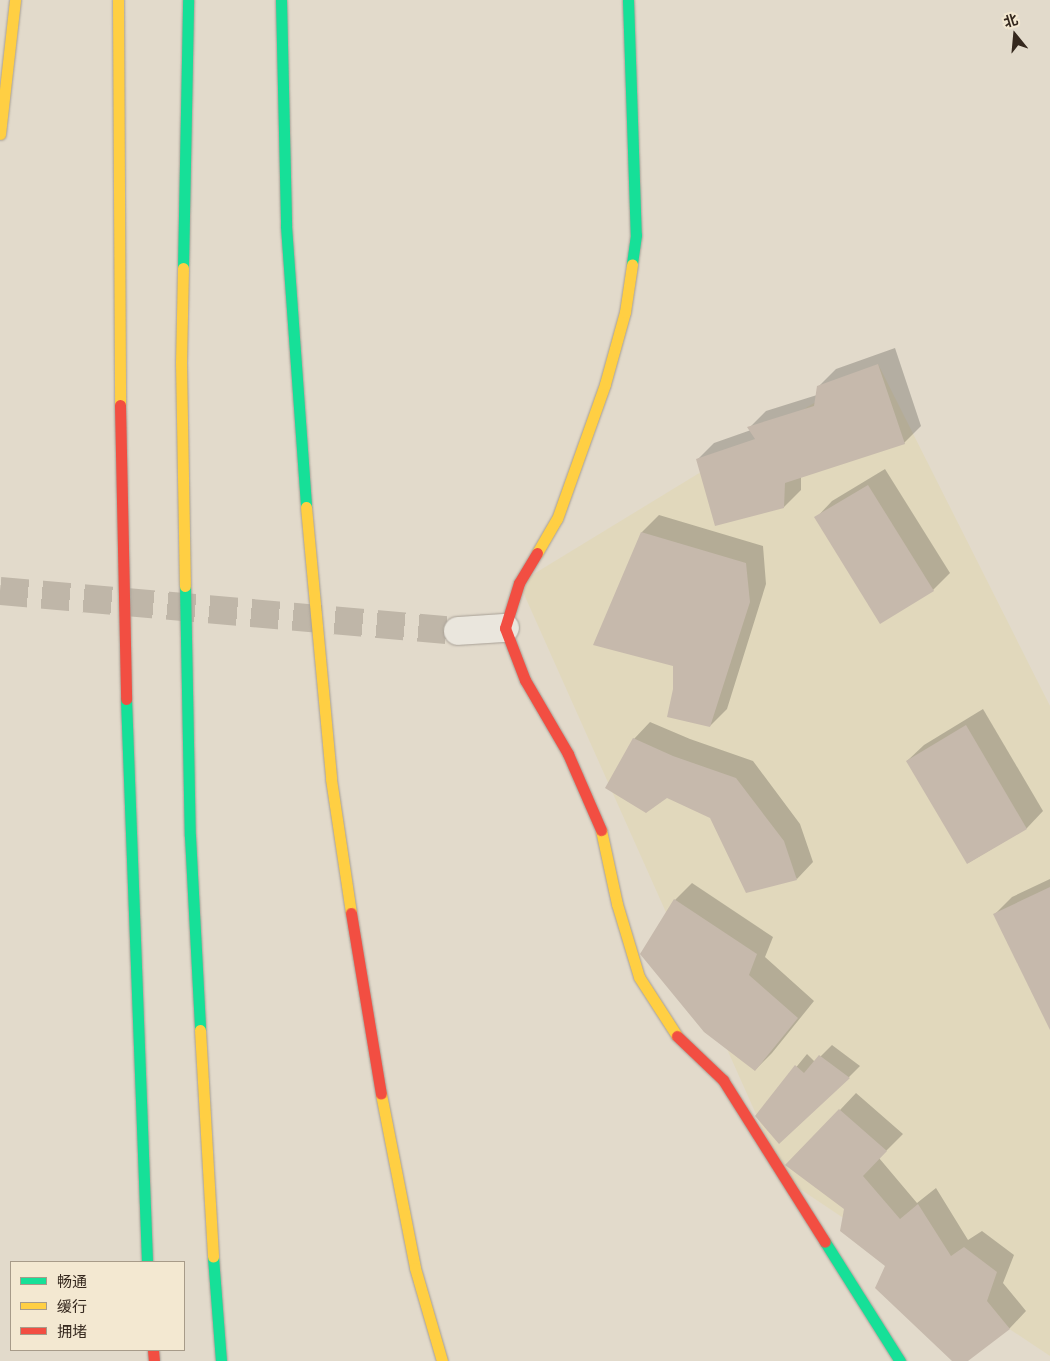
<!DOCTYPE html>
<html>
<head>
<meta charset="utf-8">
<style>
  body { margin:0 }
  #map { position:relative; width:1050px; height:1361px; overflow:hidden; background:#e2dacb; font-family:Merriweather,"Noto Sans SC",serif }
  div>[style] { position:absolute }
  .farmland>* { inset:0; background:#e1d8bc }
  .shadow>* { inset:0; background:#0003 }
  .building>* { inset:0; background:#c6b9ac }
  .street-tunnel>* { height:28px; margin-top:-14px; transform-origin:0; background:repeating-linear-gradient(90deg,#bfb6a8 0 28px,transparent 0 42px) }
  .roads { filter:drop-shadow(0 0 1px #a79f95) drop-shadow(0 0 1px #a79f95) }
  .street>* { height:28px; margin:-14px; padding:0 14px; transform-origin:14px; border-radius:14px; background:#eae6dd }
  .fast>* { height:11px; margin:-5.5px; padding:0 5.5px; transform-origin:5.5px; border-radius:5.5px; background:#16e098 }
  .slow>* { height:11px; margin:-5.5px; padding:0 5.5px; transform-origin:5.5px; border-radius:5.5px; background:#ffcf43 }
  .jam>* { height:11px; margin:-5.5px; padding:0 5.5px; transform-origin:5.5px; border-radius:5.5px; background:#f24e42 }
  span { translate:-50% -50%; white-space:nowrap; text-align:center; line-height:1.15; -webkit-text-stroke:4.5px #f3e8d1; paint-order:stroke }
  .legend { position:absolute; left:10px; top:1261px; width:175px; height:90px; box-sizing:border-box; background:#f3e8d1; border:1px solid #a79b89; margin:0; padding:6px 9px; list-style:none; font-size:15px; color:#35281e }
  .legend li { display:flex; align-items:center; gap:10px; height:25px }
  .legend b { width:25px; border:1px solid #a79b89 }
  .north { position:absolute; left:990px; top:10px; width:50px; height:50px; -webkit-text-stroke:4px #f3e8d1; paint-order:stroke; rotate:343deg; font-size:14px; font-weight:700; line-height:20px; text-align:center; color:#35281e }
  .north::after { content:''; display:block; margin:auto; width:18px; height:22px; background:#35281e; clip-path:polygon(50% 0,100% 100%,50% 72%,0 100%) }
</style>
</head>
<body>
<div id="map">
  <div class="farmland">
    <div style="clip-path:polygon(878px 364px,1050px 706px,1050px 1356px,785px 1179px,519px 583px)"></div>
  </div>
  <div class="shadow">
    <div style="clip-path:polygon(895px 348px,921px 426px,904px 443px,801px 476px,801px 490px,784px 507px,697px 460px,714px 443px,751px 430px,749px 428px,766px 411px,817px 395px,819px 386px,836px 369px)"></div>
    <div style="clip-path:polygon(885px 469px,950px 573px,933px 590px,881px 622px,816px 518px,832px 501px)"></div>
    <div style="clip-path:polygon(659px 515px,763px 546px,766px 584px,727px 709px,710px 726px,674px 690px,674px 665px,595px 644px,642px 532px)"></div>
    <div style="clip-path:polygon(983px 709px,1043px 811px,1027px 828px,968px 863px,907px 761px,924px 745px)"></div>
    <div style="clip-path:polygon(650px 722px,690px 739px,753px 761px,800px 824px,813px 862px,797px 879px,711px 817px,634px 739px)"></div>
    <div style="clip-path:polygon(1050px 879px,1050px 1028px,995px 914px,1012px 897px)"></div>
    <div style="clip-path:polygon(692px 883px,773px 937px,765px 957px,814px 1001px,772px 1053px,755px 1070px,642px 954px,675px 900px)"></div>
    <div style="clip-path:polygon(832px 1045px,860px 1066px,849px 1077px,757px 1115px,807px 1054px,815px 1062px)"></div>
    <div style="clip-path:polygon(856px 1093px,903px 1134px,879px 1158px,917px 1203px,936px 1188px,968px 1240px,982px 1231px,1014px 1255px,1003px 1283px,1026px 1311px,1010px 1328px,965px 1361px,954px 1361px,846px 1209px,840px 1110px)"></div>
  </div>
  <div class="building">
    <div style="clip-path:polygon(878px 364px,905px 444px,785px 483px,784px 508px,715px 526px,696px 459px,755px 439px,747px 427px,814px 406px,817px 386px)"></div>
    <div style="clip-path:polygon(868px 485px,934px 591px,880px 624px,814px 517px)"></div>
    <div style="clip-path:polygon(641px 532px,746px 563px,750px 602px,710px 727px,667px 717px,673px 689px,673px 666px,593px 645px)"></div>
    <div style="clip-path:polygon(966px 725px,1027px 829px,967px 864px,906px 761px)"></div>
    <div style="clip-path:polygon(633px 738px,673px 756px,736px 778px,784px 841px,797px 880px,746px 893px,710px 818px,667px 798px,646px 813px,605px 788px)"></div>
    <div style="clip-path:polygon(1050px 887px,1050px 1030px,993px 914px)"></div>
    <div style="clip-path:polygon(674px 899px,757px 954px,749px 975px,798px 1018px,755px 1071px,704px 1032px,640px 954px)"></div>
    <div style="clip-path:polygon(819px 1055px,850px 1078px,779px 1144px,755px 1116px,795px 1065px,804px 1073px)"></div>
    <div style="clip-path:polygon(839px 1109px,887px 1151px,863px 1176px,900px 1219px,918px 1204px,951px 1256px,964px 1247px,997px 1272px,987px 1301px,1010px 1329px,968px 1361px,952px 1361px,875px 1288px,885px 1266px,840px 1231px,844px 1209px,785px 1165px)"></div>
  </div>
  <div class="street-tunnel">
    <div style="left:0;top:591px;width:460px;rotate:5deg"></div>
  </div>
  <div class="roads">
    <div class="street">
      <div style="left:458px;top:631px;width:47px;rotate:-3.7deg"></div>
    </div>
    <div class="fast">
      <div style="left:281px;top:0;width:226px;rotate:88.7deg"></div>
      <div style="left:286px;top:226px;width:282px;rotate:85.9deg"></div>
      <div style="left:628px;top:0;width:235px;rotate:88.1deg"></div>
      <div style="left:636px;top:235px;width:30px;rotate:98deg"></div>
      <div style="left:183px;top:268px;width:268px;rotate:-88.9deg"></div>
      <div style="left:185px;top:586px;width:250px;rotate:88.9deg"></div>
      <div style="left:190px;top:836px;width:194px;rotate:87deg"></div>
      <div style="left:126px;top:699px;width:563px;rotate:87.86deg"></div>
      <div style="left:825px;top:1242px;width:141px;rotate:57.8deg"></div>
      <div style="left:213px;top:1257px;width:104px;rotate:85.6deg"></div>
    </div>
    <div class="slow">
      <div style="left:118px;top:0;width:405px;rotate:89.7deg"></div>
      <div style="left:0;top:134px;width:135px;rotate:-83.6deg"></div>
      <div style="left:183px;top:268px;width:94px;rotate:91.2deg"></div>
      <div style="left:181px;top:362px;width:224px;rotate:89deg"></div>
      <div style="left:306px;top:507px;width:273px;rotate:84.7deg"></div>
      <div style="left:331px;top:779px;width:135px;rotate:81.5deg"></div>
      <div style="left:537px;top:553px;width:39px;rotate:-60deg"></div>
      <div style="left:557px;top:519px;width:143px;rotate:-70.4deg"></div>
      <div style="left:605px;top:384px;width:75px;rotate:-74.5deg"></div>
      <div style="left:625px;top:312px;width:48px;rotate:-81.5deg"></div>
      <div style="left:601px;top:830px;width:76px;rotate:77.8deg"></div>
      <div style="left:617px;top:904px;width:76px;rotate:73.2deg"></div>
      <div style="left:639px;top:977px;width:70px;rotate:57.2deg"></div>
      <div style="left:200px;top:1030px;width:227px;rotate:86.7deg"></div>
      <div style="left:381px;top:1094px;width:177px;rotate:78.9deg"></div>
      <div style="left:415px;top:1268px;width:97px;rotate:73.8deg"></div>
    </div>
    <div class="jam">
      <div style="left:120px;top:405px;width:294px;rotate:88.8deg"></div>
      <div style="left:537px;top:553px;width:35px;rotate:121deg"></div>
      <div style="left:519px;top:583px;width:47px;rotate:107.3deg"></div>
      <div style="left:505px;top:628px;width:56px;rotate:69deg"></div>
      <div style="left:525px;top:680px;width:86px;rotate:59.8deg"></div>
      <div style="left:568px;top:754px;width:83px;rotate:66.5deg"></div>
      <div style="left:351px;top:913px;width:183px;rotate:80.6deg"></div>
      <div style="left:677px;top:1036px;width:64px;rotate:43.7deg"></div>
      <div style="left:723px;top:1080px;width:191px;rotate:57.8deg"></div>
      <div style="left:153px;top:1350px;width:11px;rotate:85deg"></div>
    </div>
  </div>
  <ul class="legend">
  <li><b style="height:6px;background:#16e098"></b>畅通</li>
  <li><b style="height:6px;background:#ffcf43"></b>缓行</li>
  <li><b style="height:6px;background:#f24e42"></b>拥堵</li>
  </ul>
  <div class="north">北</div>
</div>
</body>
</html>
